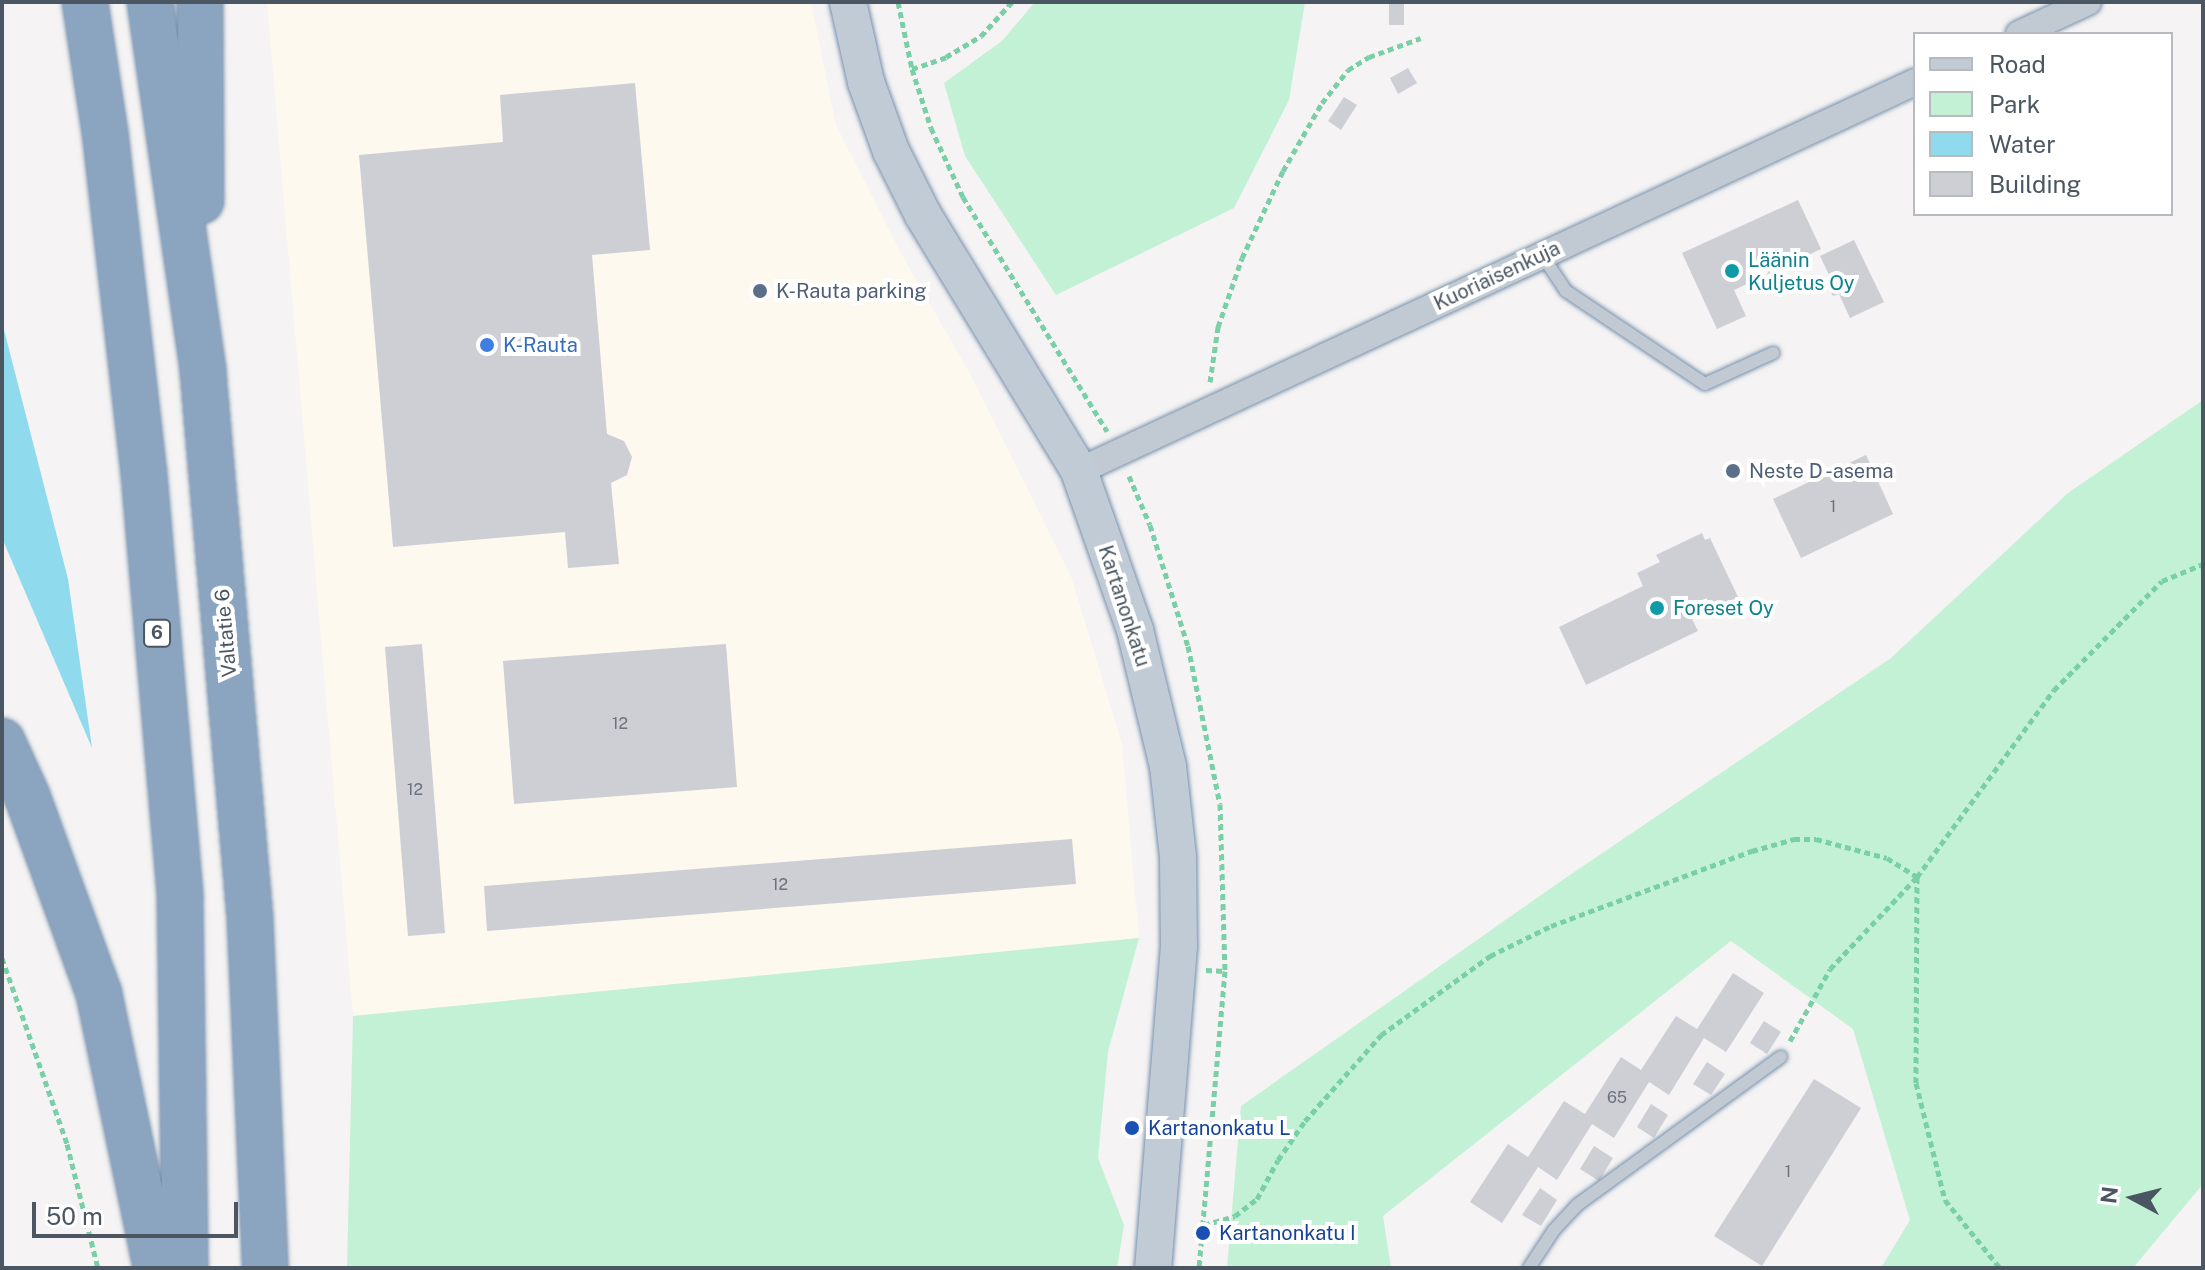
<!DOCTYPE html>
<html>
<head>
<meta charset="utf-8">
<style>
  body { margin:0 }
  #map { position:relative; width:2205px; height:1270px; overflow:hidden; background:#f5f3f3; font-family:"Public Sans",sans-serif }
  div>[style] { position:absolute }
  .commercial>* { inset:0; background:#fdf9ef }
  .green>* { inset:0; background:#c3f1d5 }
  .water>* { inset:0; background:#90daee }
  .building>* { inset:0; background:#cdcfd5 }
  .path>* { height:5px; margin-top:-2.5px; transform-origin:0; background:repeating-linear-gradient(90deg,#7ad0a6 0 6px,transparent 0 10px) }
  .roads { filter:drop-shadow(0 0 2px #7690ad) drop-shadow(0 0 2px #7690ad) }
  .lane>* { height:12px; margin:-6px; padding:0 6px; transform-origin:6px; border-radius:6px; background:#c1cad2 }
  .street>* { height:26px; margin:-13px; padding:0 13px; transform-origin:13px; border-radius:13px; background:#c1cad2 }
  .secondary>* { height:36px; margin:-18px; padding:0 18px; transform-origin:18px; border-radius:18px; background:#c1cbd6 }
  .highway>* { height:44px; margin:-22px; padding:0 22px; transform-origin:22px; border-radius:22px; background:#8ba5c1 }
  .dots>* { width:22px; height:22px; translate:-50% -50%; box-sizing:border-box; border:4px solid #fff; border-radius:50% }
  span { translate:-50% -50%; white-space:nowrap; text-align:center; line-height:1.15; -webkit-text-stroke:8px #fff; paint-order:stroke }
  .number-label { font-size:16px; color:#6b747e }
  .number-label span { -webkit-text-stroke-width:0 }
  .shield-label span { padding:2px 6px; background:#fff; border:2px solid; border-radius:6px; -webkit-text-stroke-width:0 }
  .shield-label { font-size:18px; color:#4a5661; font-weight:700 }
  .culture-label { font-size:20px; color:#0d838f }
  .left { translate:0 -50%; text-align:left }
  .street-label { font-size:20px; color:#4a5661 }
  .service-label { font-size:20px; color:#4e5e75 }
  .shop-label { font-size:20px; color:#366cbe }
  .transit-label { font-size:20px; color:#164399 }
  .frame { position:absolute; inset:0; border:4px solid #4a5661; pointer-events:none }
  .legend { position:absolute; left:1913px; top:32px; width:260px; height:184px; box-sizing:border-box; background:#fff; border:2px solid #b7bbc0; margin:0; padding:10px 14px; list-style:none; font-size:24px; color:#4a5661 }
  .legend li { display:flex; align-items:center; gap:16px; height:40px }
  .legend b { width:40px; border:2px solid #b7bbc0 }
  .north { position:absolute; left:2093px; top:1158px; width:80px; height:80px; -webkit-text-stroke:6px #fff; paint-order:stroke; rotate:277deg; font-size:22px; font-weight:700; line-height:32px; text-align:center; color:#4a5661 }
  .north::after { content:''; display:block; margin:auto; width:28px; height:36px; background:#4a5661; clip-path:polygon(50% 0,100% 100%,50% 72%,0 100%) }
  .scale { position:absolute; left:32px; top:1202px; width:206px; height:36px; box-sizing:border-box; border:4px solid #4a5661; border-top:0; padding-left:10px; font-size:24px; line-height:28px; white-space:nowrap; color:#4a5661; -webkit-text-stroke:6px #fff; paint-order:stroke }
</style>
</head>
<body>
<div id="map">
  <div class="commercial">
    <div style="clip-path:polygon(267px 2px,811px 2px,836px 125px,902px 255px,972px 377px,1072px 579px,1122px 744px,1139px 938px,353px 1016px)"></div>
  </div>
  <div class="green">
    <div style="clip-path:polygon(1035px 2px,1305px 2px,1289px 100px,1234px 208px,1056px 295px,965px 156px,944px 83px,1002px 41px)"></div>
    <div style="clip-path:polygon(2203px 400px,2203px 1184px,2133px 1268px,1881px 1268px,1910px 1220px,1853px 1029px,1731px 941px,1383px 1216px,1391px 1268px,1227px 1268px,1241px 1106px,1561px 881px,1891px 658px,2068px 493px)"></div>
    <div style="clip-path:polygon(1139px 938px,1108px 1052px,1098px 1158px,1124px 1225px,1117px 1268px,347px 1268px,353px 1016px)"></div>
  </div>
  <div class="water">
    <div style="clip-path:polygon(2px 322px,68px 579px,92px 748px,2px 538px)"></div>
  </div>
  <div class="building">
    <div style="clip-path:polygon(1389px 2px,1404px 2px,1404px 25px,1389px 25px)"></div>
    <div style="clip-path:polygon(1408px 68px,1417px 83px,1398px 94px,1390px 78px)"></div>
    <div style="clip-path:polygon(635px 83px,650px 250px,592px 255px,607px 434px,624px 441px,632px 457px,627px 475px,611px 483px,619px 564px,568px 568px,565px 532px,393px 547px,359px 155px,503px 142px,500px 95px)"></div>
    <div style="clip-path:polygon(1344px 97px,1357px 105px,1341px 130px,1328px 121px)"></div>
    <div style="clip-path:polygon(1798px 200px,1821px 249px,1734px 290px,1746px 316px,1717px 329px,1682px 253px)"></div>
    <div style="clip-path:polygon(1854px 240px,1884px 302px,1850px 318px,1839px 294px,1833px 296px,1826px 283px,1832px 281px,1820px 256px)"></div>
    <div style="clip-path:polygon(1866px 455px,1893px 514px,1801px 558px,1773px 499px)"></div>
    <div style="clip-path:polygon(1702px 533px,1705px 540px,1710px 538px,1738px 597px,1692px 619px,1698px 631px,1586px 685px,1559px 627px,1643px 586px,1637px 573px,1660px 562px,1656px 555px)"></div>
    <div style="clip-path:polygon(422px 644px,445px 933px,408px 936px,385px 647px)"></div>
    <div style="clip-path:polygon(726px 644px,737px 787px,514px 804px,503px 661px)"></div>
    <div style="clip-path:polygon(1072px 839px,1076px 884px,487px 931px,484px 886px)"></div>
    <div style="clip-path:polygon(1733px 973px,1764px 993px,1726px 1052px,1704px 1038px,1669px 1095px,1649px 1082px,1614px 1138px,1592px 1124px,1557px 1180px,1538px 1167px,1502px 1223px,1470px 1202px,1508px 1144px,1528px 1157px,1564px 1101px,1585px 1114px,1621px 1057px,1641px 1070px,1676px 1016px,1697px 1029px)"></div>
    <div style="clip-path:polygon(1764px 1021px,1781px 1032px,1767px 1054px,1750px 1043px)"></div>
    <div style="clip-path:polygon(1707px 1062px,1725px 1074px,1711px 1095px,1693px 1084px)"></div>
    <div style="clip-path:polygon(1814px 1079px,1861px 1108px,1762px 1266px,1714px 1236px)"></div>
    <div style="clip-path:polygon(1651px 1104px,1668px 1115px,1654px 1138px,1637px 1127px)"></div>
    <div style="clip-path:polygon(1594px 1146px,1613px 1158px,1599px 1181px,1580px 1169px)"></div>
    <div style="clip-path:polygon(1540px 1188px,1557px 1200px,1541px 1226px,1522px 1215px)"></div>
  </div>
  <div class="path">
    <div style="left:898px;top:2px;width:68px;rotate:78.2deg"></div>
    <div style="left:912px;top:69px;width:62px;rotate:72.1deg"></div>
    <div style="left:931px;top:128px;width:76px;rotate:65.1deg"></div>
    <div style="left:963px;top:197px;width:275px;rotate:58.4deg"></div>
    <div style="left:912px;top:69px;width:36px;rotate:-19deg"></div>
    <div style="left:946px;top:57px;width:41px;rotate:-31deg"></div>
    <div style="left:981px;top:36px;width:46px;rotate:-47.6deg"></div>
    <div style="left:1210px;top:382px;width:56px;rotate:-81.7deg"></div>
    <div style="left:1218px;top:327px;width:73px;rotate:-70.8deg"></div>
    <div style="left:1242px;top:258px;width:96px;rotate:-64.8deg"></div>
    <div style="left:1283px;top:171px;width:78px;rotate:-60.2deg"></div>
    <div style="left:1322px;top:103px;width:42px;rotate:-51.8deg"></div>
    <div style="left:1348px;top:70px;width:25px;rotate:-32deg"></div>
    <div style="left:1369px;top:57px;width:55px;rotate:-20.1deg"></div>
    <div style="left:1129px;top:476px;width:53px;rotate:66.8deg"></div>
    <div style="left:1150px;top:525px;width:127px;rotate:72.6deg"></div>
    <div style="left:1188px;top:646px;width:161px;rotate:78.6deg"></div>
    <div style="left:1220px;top:804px;width:167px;rotate:88.3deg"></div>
    <div style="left:1225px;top:971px;width:298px;rotate:95deg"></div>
    <div style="left:2px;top:958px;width:197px;rotate:70.7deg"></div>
    <div style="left:67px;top:1144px;width:128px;rotate:76deg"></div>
    <div style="left:1206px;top:970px;width:19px;rotate:3deg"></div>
    <div style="left:1790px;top:1041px;width:82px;rotate:-60.9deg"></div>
    <div style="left:1830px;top:969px;width:127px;rotate:-46.6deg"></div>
    <div style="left:1917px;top:877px;width:232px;rotate:-53.8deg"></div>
    <div style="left:2054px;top:690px;width:153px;rotate:-45.3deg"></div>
    <div style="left:2162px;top:581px;width:44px;rotate:-22.5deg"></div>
    <div style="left:1204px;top:1225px;width:32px;rotate:-16deg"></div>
    <div style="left:1235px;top:1216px;width:28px;rotate:-38deg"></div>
    <div style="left:1257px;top:1199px;width:44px;rotate:-61.7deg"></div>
    <div style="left:1278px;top:1160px;width:47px;rotate:-55.3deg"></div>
    <div style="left:1305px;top:1121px;width:115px;rotate:-48.5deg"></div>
    <div style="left:1381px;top:1035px;width:135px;rotate:-35.9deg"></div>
    <div style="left:1490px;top:956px;width:68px;rotate:-26.2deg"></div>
    <div style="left:1551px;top:926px;width:215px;rotate:-20.5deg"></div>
    <div style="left:1752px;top:851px;width:44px;rotate:-15.9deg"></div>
    <div style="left:1794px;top:839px;width:22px"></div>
    <div style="left:1816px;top:839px;width:73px;rotate:15deg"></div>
    <div style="left:1887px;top:858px;width:36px;rotate:32deg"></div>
    <div style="left:1917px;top:877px;width:206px;rotate:90.3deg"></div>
    <div style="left:1916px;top:1083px;width:121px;rotate:76.1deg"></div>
    <div style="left:1945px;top:1200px;width:87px;rotate:51deg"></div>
  </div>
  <div class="roads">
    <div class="lane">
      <div style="left:1542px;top:255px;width:43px;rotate:56.3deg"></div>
      <div style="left:1566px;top:291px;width:167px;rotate:33.8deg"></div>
      <div style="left:1705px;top:384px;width:75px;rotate:-24.5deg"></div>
      <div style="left:1529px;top:1268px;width:45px;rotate:-56.7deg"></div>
      <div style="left:1554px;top:1230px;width:34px;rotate:-47deg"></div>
      <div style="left:1577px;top:1205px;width:252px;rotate:-36deg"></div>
    </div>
    <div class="street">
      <div style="left:2019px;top:34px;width:76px;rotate:-24.9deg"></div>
      <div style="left:1079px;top:471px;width:922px;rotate:-24.95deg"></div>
    </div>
    <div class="secondary">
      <div style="left:848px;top:2px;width:82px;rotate:77.3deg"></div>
      <div style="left:866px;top:82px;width:73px;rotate:70.1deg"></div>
      <div style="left:891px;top:151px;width:72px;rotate:63.4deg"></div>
      <div style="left:923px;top:215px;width:300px;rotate:58.6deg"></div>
      <div style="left:1079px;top:471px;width:169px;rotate:70.6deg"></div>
      <div style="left:1135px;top:630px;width:140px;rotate:76.4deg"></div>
      <div style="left:1168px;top:766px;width:92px;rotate:83.7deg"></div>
      <div style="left:1178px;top:857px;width:89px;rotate:89.4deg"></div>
      <div style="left:1179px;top:946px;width:323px;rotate:94.6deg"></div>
    </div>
    <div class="highway">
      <div style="left:85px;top:2px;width:132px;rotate:81.3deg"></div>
      <div style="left:105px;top:132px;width:344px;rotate:83.5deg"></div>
      <div style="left:144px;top:474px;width:424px;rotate:85.1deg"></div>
      <div style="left:180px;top:896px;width:372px;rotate:89.2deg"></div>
      <div style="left:150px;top:2px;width:374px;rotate:81.8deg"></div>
      <div style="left:203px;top:372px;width:548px;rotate:85.08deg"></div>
      <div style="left:250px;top:918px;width:350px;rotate:87.5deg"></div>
      <div style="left:200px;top:2px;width:199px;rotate:89.7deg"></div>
      <div style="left:2px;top:741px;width:60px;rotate:65.6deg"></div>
      <div style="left:27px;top:796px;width:211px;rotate:70deg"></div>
      <div style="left:99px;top:994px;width:280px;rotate:78.2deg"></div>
    </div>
  </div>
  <div class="dots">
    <div style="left:1732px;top:271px;background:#0f9aa8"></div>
    <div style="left:760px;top:291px;background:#5c6f8a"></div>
    <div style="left:487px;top:345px;background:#3f7fe0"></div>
    <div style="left:1733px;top:471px;background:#5c6f8a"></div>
    <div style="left:1657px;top:608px;background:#0f9aa8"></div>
    <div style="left:1132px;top:1128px;background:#1a4fb4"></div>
    <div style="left:1203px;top:1233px;background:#1a4fb4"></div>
  </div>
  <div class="number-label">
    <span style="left:1833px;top:507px">1</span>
    <span style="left:620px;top:724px">12</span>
    <span style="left:415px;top:790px">12</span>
    <span style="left:780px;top:885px">12</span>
    <span style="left:1617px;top:1098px">65</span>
    <span style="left:1788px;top:1172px">1</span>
  </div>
  <div class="shield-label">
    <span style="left:157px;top:633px">6</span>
  </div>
  <div class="culture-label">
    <span class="left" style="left:1748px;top:272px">Läänin<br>Kuljetus Oy</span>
    <span class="left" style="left:1673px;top:608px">Foreset Oy</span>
  </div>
  <div class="street-label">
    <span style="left:1497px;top:276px;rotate:-25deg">Kuoriaisenkuja</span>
    <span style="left:1124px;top:606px;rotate:72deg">Kartanonkatu</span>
    <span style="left:226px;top:633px;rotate:-95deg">Valtatie 6</span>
  </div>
  <div class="service-label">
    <span class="left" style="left:776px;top:291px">K-Rauta parking</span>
    <span class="left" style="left:1749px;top:471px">Neste D -asema</span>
  </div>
  <div class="shop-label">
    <span class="left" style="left:503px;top:345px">K-Rauta</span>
  </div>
  <div class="transit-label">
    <span class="left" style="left:1148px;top:1128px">Kartanonkatu L</span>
    <span class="left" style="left:1219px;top:1233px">Kartanonkatu I</span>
  </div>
  <div class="frame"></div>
  <ul class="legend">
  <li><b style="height:10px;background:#c1cbd6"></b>Road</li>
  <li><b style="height:22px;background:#c3f1d5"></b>Park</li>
  <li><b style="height:22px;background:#90daee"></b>Water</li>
  <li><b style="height:22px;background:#cdcfd5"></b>Building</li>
  </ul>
  <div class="north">N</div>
  <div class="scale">50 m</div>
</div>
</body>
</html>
